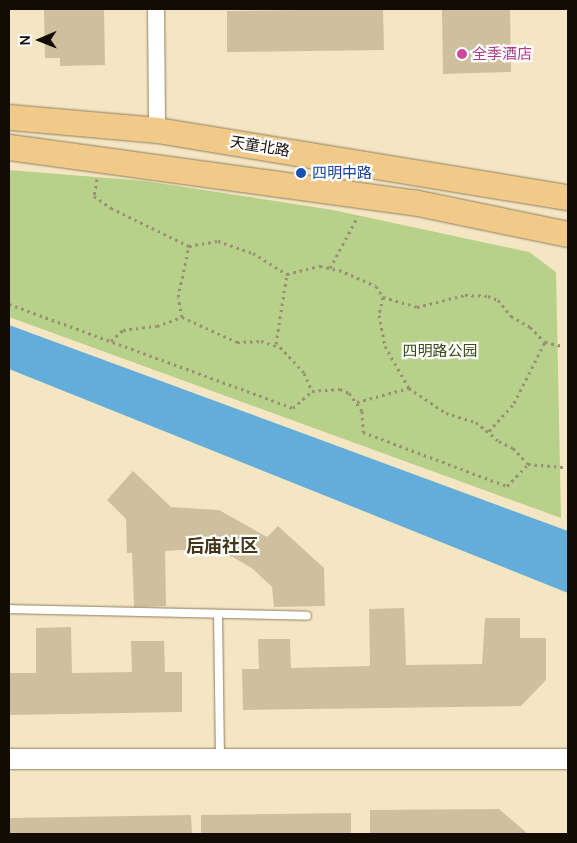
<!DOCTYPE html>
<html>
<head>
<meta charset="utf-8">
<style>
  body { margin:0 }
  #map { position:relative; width:577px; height:843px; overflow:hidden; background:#f5e6c3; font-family:Manrope,"Noto Sans SC",sans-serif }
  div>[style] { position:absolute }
  .green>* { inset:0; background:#b7d08a }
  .water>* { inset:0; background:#63adda }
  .building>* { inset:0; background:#cfc09d }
  .path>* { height:3px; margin-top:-1.5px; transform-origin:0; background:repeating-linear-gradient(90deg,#9a8e76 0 2.5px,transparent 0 6.5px) }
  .roads { filter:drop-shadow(0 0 1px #8d7f5e) drop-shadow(0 0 1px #8d7f5e) }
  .service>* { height:8px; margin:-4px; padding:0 4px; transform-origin:4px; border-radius:4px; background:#fff }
  .minor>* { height:16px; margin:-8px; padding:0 8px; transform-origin:8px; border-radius:8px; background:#fff }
  .tertiary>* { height:20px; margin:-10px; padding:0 10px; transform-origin:10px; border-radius:10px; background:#fff }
  .primary>* { height:25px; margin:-12.5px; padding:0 12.5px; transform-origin:12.5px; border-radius:12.5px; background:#f1ca89 }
  .dots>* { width:14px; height:14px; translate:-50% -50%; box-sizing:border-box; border:2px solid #fff; border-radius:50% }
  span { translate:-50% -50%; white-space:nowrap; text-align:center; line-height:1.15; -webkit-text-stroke:4.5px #fff; paint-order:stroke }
  .hotel-label { font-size:15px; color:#b23c85 }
  .left { translate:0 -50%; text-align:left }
  .street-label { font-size:15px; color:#120c03 }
  .transit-label { font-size:15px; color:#164399 }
  .park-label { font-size:15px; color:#394915 }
  .quarter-label { font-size:18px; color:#443719; font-weight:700 }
  .frame { position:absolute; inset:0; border:10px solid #120c03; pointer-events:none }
  .north { position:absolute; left:15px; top:15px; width:50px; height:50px; -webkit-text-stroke:4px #fff; paint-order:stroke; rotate:269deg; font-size:14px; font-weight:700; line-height:20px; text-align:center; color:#120c03 }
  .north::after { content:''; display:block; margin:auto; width:18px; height:22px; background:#120c03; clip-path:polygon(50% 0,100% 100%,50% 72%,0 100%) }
</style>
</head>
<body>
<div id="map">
  <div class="green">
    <div style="clip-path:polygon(9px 170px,145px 181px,333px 210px,529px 252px,556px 272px,561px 518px,9px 317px)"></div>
  </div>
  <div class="water">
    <div style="clip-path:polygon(9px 325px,568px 531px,568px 593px,9px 369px)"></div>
  </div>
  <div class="building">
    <div style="clip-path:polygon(44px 9px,104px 9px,105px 65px,60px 66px,60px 58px,45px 58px)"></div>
    <div style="clip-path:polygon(383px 9px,384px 50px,227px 52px,227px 11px)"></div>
    <div style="clip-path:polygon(510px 9px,511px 72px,443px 74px,442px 10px)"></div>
    <div style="clip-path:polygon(133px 471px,171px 507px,219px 510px,267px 537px,278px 526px,324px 568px,325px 606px,274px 607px,272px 587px,253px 569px,233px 557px,181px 550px,165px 551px,166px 606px,134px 607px,132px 553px,127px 553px,126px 519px,107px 500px)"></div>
    <div style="clip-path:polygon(404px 608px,406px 665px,482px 664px,485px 618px,520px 618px,520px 638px,546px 638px,546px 680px,521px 706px,243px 710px,242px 669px,259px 669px,258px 639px,290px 639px,291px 668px,370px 666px,369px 609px)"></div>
    <div style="clip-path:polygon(71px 627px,72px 673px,132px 672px,131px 641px,164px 641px,165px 672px,182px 672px,182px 712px,9px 715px,9px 673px,36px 673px,36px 628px)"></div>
    <div style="clip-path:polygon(499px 809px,528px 834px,370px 834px,370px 810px)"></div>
    <div style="clip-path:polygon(351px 813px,351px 834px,201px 834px,201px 815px)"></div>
    <div style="clip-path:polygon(191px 815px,192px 834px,9px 834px,9px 818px)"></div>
  </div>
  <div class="path">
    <div style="left:97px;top:179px;width:17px;rotate:100deg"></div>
    <div style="left:94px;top:196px;width:21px;rotate:35deg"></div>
    <div style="left:111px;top:208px;width:87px;rotate:26deg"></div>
    <div style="left:189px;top:246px;width:29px;rotate:-10deg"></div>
    <div style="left:218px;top:241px;width:37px;rotate:19deg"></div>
    <div style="left:253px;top:253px;width:40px;rotate:32deg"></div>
    <div style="left:287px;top:274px;width:34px;rotate:-14deg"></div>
    <div style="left:320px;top:266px;width:19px;rotate:12deg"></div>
    <div style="left:339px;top:270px;width:40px;rotate:23.4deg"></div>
    <div style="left:376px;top:286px;width:13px;rotate:58deg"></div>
    <div style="left:383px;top:297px;width:18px;rotate:103deg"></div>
    <div style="left:379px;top:315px;width:32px;rotate:79deg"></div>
    <div style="left:385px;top:346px;width:48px;rotate:60.3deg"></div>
    <div style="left:330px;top:268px;width:59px;rotate:-61.7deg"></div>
    <div style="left:383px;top:297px;width:35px;rotate:16deg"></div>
    <div style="left:417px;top:307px;width:49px;rotate:-14deg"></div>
    <div style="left:465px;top:295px;width:23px;rotate:2deg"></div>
    <div style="left:488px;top:296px;width:11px;rotate:22deg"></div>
    <div style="left:498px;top:300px;width:21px;rotate:51deg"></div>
    <div style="left:511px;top:316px;width:22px;rotate:30deg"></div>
    <div style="left:530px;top:327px;width:21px;rotate:45deg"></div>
    <div style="left:545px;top:342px;width:17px;rotate:13deg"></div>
    <div style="left:9px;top:304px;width:302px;rotate:20.1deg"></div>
    <div style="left:293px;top:408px;width:25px;rotate:-42deg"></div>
    <div style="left:312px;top:391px;width:28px;rotate:-4deg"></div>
    <div style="left:340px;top:389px;width:10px;rotate:24deg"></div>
    <div style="left:349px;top:393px;width:22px;rotate:54deg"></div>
    <div style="left:362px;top:411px;width:21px;rotate:87deg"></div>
    <div style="left:363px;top:432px;width:154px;rotate:20.6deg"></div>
    <div style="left:507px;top:486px;width:30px;rotate:-46deg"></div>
    <div style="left:528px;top:464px;width:35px;rotate:5deg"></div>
    <div style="left:182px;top:317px;width:20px;rotate:-101deg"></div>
    <div style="left:178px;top:297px;width:52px;rotate:-77.8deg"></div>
    <div style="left:111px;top:341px;width:16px;rotate:-43deg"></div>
    <div style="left:123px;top:330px;width:34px;rotate:-7deg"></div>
    <div style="left:157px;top:326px;width:27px;rotate:-20deg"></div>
    <div style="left:182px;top:317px;width:60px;rotate:24.4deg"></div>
    <div style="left:237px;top:342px;width:24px;rotate:-2deg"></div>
    <div style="left:261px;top:341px;width:20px;rotate:18deg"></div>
    <div style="left:280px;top:347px;width:35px;rotate:47deg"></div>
    <div style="left:304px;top:373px;width:20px;rotate:66deg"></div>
    <div style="left:276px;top:344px;width:71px;rotate:-81.1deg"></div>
    <div style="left:357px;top:402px;width:54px;rotate:-15.1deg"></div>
    <div style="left:409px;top:388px;width:45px;rotate:34deg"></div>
    <div style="left:446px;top:413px;width:31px;rotate:17deg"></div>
    <div style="left:476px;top:422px;width:30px;rotate:40deg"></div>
    <div style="left:499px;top:441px;width:16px;rotate:27deg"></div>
    <div style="left:513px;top:448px;width:22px;rotate:47deg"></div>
    <div style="left:489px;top:431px;width:38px;rotate:-48deg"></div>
    <div style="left:514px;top:403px;width:68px;rotate:-63.1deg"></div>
  </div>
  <div class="roads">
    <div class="service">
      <div style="left:9px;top:609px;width:298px;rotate:1.3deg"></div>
      <div style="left:218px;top:614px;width:145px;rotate:89.2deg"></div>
    </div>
    <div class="minor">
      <div style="left:156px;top:9px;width:121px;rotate:89.5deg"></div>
    </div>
    <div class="tertiary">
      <div style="left:9px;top:759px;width:559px"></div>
    </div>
    <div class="primary">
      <div style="left:9px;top:117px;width:149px;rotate:5deg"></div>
      <div style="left:157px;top:130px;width:416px;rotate:9.3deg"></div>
      <div style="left:9px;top:147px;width:408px;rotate:7.8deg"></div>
      <div style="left:413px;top:202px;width:158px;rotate:11.7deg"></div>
    </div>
  </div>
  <div class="dots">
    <div style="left:462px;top:54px;background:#d1479c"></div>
    <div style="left:301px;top:173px;background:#1a4fb4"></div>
  </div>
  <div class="hotel-label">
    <span class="left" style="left:472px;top:54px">全季酒店</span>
  </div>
  <div class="street-label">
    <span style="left:260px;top:146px;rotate:9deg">天童北路</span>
  </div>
  <div class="transit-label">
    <span class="left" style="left:312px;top:173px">四明中路</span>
  </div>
  <div class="park-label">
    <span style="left:440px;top:351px">四明路公园</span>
  </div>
  <div class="quarter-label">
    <span style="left:222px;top:545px">后庙社区</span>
  </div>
  <div class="frame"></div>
  <div class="north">N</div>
</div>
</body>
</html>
